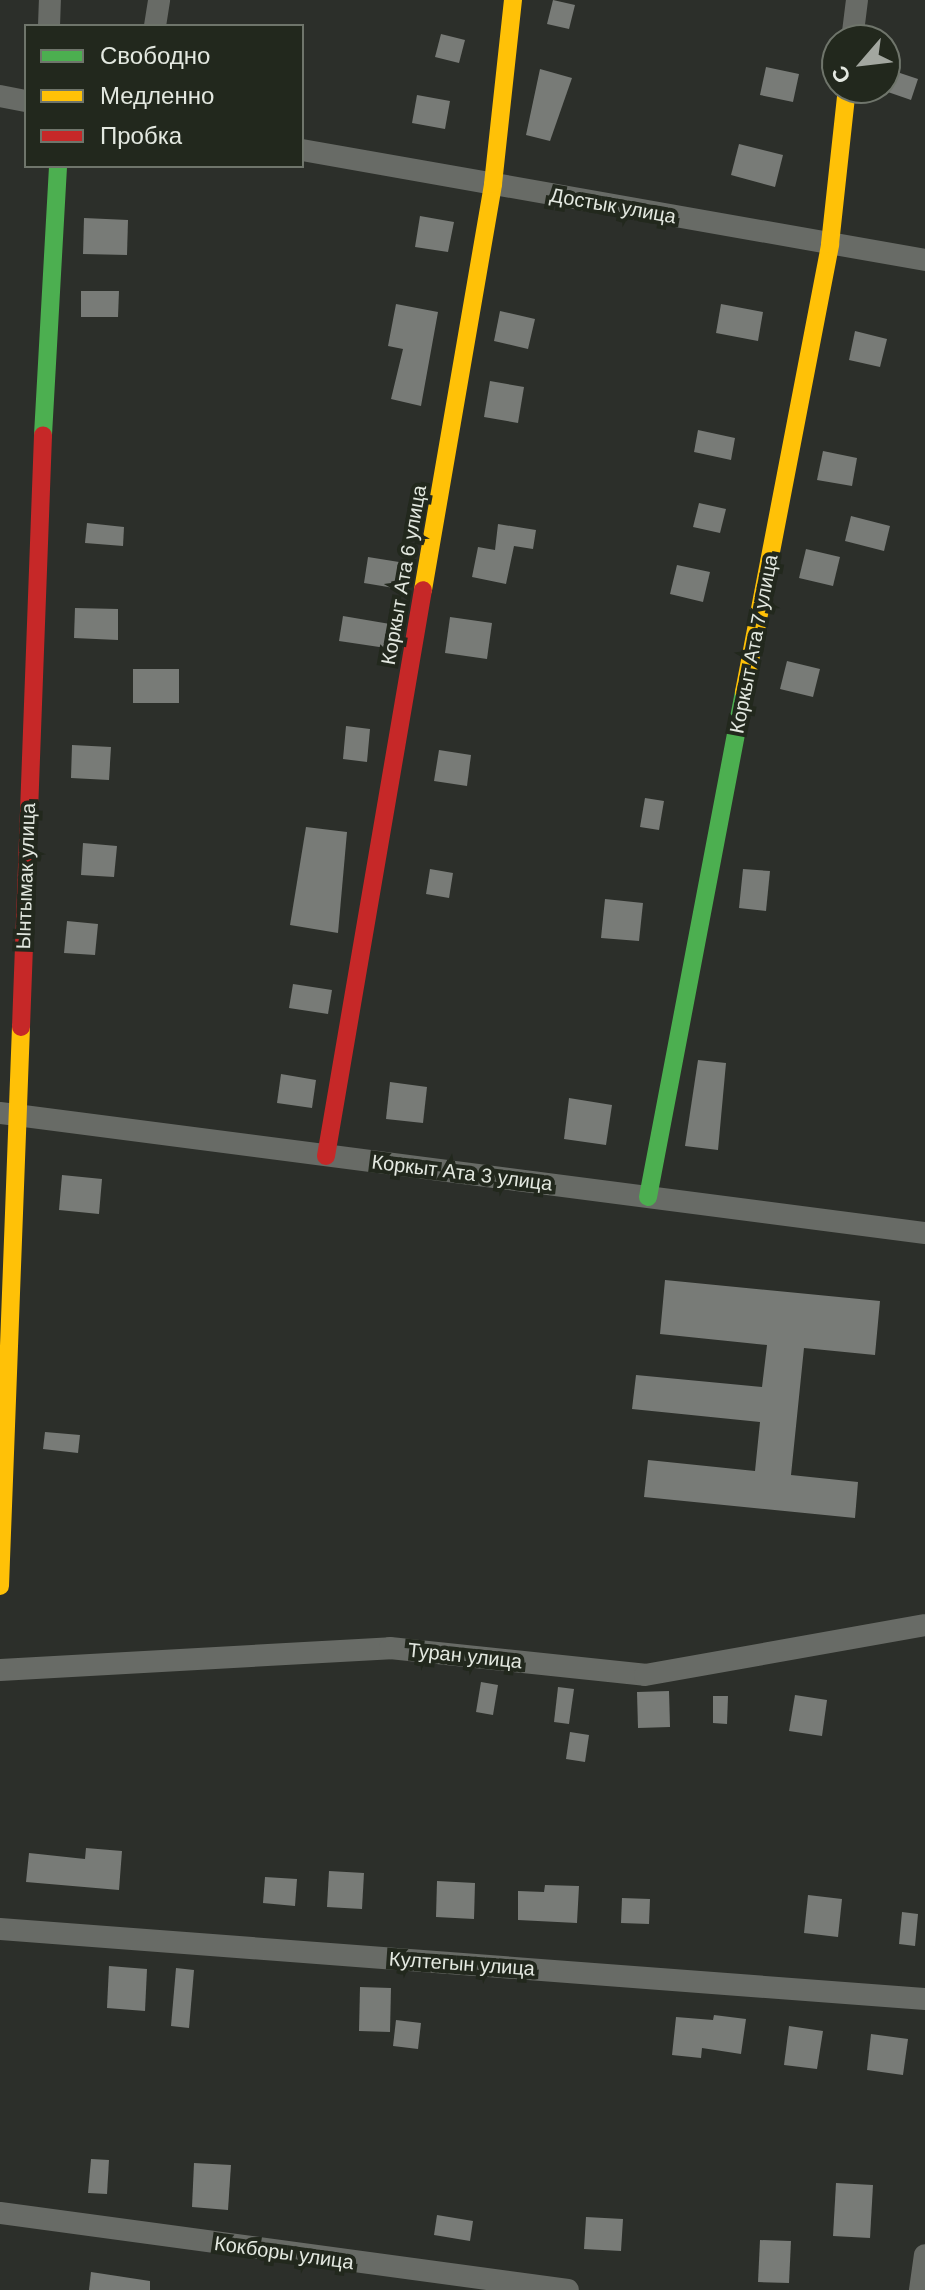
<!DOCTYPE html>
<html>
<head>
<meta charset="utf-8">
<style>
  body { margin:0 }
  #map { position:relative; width:925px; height:2290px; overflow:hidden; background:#2c2f2a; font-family:Arial,sans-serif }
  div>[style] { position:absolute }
  .building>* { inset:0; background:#787b77 }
  .street>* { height:22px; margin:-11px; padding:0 11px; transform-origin:11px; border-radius:11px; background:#686b66 }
  .fast>* { height:18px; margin:-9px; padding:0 9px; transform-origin:9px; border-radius:9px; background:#4caf50 }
  .slow>* { height:18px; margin:-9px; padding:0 9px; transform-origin:9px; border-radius:9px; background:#ffc107 }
  .jam>* { height:18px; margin:-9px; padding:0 9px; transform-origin:9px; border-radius:9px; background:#c62828 }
  span { translate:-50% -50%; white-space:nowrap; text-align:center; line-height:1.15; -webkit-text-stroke:8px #22281d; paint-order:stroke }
  .street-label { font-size:20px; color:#e3e8e0 }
  .legend { position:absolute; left:24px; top:24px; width:280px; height:144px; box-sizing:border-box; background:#22281d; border:2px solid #6f756b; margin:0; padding:10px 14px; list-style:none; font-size:24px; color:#e3e8e0 }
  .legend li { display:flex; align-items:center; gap:16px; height:40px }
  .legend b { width:40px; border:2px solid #6f756b }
  .north { position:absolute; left:821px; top:24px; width:80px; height:80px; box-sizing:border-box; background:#22281d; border:2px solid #6f756b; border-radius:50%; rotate:242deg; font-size:22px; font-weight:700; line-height:32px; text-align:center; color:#e3e8e0 }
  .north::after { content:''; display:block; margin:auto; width:28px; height:36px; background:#a3a7a0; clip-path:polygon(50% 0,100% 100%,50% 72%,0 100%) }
</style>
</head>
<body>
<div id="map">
  <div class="building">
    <div style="clip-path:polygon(553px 0,575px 5px,569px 29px,547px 24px)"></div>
    <div style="clip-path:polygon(441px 34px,465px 40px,459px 63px,435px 57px)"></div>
    <div style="clip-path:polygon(766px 67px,799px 74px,793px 102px,760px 95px)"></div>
    <div style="clip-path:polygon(885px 68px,918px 79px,911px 100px,885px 91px)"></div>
    <div style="clip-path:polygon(540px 69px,572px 78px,550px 141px,526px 135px)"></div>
    <div style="clip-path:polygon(417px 95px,450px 101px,445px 129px,412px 123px)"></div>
    <div style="clip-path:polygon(739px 144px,783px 155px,775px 187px,731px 175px)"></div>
    <div style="clip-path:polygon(420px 216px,454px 222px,448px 252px,415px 247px)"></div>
    <div style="clip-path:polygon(84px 218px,128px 220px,127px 255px,83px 254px)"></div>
    <div style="clip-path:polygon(81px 291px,119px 291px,118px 317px,81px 317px)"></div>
    <div style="clip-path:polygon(396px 304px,438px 312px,421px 406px,391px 399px,403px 349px,388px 346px)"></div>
    <div style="clip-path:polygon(721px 304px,763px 312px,758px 341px,716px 333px)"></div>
    <div style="clip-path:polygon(500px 311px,535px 319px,528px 349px,494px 341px)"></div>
    <div style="clip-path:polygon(855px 331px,887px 339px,880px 367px,849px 360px)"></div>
    <div style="clip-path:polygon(490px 381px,524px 387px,518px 423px,484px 417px)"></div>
    <div style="clip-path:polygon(698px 430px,735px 438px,731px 460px,694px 452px)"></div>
    <div style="clip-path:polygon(823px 451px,857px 458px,852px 486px,817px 480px)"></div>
    <div style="clip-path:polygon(699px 503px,726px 509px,720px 533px,693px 527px)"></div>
    <div style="clip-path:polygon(851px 516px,890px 526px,884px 551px,845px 541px)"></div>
    <div style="clip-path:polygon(87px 523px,124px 527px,123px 546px,85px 543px)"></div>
    <div style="clip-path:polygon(498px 524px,536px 530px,533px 549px,514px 546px,506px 584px,472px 577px,478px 547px,495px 550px)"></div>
    <div style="clip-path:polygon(806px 549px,840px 557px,833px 586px,799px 578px)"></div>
    <div style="clip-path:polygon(368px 557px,399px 562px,394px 588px,364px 583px)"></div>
    <div style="clip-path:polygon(677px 565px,710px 572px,703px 602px,670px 594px)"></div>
    <div style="clip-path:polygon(75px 608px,118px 609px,118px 640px,74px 638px)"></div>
    <div style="clip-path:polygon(343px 616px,390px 624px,386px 648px,339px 641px)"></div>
    <div style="clip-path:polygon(450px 617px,492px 623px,487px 659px,445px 653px)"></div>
    <div style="clip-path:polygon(787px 661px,820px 669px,813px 697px,780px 689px)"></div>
    <div style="clip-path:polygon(133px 669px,179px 669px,179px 703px,133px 703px)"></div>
    <div style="clip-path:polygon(346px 726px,370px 729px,367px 762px,343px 759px)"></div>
    <div style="clip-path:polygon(72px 745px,111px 747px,109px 780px,71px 778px)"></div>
    <div style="clip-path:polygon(439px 750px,471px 755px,467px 786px,434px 781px)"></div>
    <div style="clip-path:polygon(645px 798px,664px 801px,659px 830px,640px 827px)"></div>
    <div style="clip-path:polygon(306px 827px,347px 832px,338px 933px,290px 925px)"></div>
    <div style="clip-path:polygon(83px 843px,117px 846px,114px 877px,81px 875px)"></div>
    <div style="clip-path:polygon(430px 869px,453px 873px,449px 898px,426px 894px)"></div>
    <div style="clip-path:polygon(743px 869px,770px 871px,766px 911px,739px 908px)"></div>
    <div style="clip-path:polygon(605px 899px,643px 903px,639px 941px,601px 938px)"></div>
    <div style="clip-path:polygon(67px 921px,98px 924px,95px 955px,64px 953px)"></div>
    <div style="clip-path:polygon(293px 984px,332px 990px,328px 1014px,289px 1008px)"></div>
    <div style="clip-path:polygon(698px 1060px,726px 1063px,718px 1150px,685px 1146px)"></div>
    <div style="clip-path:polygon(281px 1074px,316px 1080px,312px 1108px,277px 1103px)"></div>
    <div style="clip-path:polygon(390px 1082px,427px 1087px,423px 1123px,386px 1119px)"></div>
    <div style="clip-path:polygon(569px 1098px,612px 1105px,606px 1145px,564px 1139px)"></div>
    <div style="clip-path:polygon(62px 1175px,102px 1179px,99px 1214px,59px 1210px)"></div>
    <div style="clip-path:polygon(665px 1280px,880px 1301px,875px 1355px,804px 1348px,791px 1475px,858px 1482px,855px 1518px,644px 1497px,648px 1460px,755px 1471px,760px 1422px,632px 1409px,636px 1375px,762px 1387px,767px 1345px,660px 1334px)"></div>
    <div style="clip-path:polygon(45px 1432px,80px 1435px,78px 1453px,43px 1449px)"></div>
    <div style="clip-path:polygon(481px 1682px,498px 1685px,493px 1715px,476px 1712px)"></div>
    <div style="clip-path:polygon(558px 1687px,574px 1689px,569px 1724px,554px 1722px)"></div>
    <div style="clip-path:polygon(669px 1691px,670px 1727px,638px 1728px,637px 1692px)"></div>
    <div style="clip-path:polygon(795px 1695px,827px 1700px,822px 1736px,789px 1731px)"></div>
    <div style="clip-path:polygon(713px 1696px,728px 1696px,727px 1724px,713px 1723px)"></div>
    <div style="clip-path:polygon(570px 1732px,589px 1735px,585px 1762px,566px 1759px)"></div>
    <div style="clip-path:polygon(86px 1848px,122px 1851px,119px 1890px,26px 1882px,29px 1853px,85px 1859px)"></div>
    <div style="clip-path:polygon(329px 1871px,364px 1873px,362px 1909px,327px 1907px)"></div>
    <div style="clip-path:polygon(265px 1877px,297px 1879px,295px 1906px,263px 1903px)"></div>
    <div style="clip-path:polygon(437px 1881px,475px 1883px,474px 1919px,436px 1917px)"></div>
    <div style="clip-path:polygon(545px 1885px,579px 1886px,577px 1923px,518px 1920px,518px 1891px,544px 1892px)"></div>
    <div style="clip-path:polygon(808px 1895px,842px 1899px,838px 1937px,804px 1933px)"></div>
    <div style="clip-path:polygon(622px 1898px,650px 1899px,649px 1924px,621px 1923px)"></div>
    <div style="clip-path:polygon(902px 1912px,918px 1914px,915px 1946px,899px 1944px)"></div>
    <div style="clip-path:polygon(109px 1966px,147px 1969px,145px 2011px,107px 2008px)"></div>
    <div style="clip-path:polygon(176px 1968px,194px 1970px,189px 2028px,171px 2026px)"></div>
    <div style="clip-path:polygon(360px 1987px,391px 1988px,390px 2032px,359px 2031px)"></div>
    <div style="clip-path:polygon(714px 2015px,746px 2019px,741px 2054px,702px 2048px,701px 2058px,672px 2055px,676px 2017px,713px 2020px)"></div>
    <div style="clip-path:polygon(396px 2020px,421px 2023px,418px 2049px,393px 2046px)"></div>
    <div style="clip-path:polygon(789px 2026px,823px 2031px,817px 2069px,784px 2065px)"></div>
    <div style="clip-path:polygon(871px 2034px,908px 2039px,903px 2075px,867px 2070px)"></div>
    <div style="clip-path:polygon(91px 2159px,109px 2160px,107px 2194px,88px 2193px)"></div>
    <div style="clip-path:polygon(194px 2163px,231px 2165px,228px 2210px,192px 2207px)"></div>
    <div style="clip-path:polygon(836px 2183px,873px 2185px,870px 2238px,833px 2236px)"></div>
    <div style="clip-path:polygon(437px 2215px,473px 2221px,470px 2241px,434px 2235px)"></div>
    <div style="clip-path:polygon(586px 2217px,623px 2219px,621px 2251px,584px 2249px)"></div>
    <div style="clip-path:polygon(760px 2240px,791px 2241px,789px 2283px,758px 2282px)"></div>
    <div style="clip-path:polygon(91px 2272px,150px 2281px,150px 2290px,89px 2290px)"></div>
  </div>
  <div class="street">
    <div style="left:49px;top:26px;width:26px;rotate:-88deg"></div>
    <div style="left:155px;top:26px;width:26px;rotate:-81deg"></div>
    <div style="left:852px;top:40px;width:40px;rotate:-82.9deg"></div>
    <div style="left:0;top:96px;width:26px;rotate:11deg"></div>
    <div style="left:302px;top:150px;width:633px;rotate:10.01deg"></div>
    <div style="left:0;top:1113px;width:933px;rotate:7.39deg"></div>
    <div style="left:0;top:1670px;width:391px;rotate:-3.2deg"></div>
    <div style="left:390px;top:1648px;width:256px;rotate:6deg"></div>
    <div style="left:645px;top:1675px;width:284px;rotate:-10.1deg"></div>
    <div style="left:0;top:1929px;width:928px;rotate:4.33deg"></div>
    <div style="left:0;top:2213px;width:573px;rotate:7.72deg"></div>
    <div style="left:920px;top:2290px;width:35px;rotate:-82deg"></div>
  </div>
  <div class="fast">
    <div style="left:43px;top:435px;width:269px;rotate:-86.8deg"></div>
    <div style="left:648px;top:1197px;width:514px;rotate:-79.24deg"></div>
  </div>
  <div class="slow">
    <div style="left:423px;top:590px;width:412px;rotate:-80.2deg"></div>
    <div style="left:493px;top:184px;width:185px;rotate:-83.8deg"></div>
    <div style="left:744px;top:692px;width:456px;rotate:-79.1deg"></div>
    <div style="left:830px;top:244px;width:157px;rotate:-83.8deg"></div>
    <div style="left:0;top:1586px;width:559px;rotate:-87.85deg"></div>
  </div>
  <div class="jam">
    <div style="left:21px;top:1027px;width:592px;rotate:-87.87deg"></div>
    <div style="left:326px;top:1156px;width:574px;rotate:-80.28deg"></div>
  </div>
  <div class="street-label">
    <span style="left:613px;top:206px;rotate:10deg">Достык улица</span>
    <span style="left:404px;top:575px;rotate:-80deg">Коркыт Ата 6 улица</span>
    <span style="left:754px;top:644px;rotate:-79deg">Коркыт Ата 7 улица</span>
    <span style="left:26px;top:876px;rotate:-88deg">Ынтымак улица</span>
    <span style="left:462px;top:1173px;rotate:7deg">Коркыт Ата 3 улица</span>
    <span style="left:465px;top:1656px;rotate:6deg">Туран улица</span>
    <span style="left:462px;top:1964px;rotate:4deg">Култегын улица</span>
    <span style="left:284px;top:2253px;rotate:8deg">Кокборы улица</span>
  </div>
  <ul class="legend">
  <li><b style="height:10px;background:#4caf50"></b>Свободно</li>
  <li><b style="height:10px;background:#ffc107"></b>Медленно</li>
  <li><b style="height:10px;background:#c62828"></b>Пробка</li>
  </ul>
  <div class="north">С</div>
</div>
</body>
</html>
